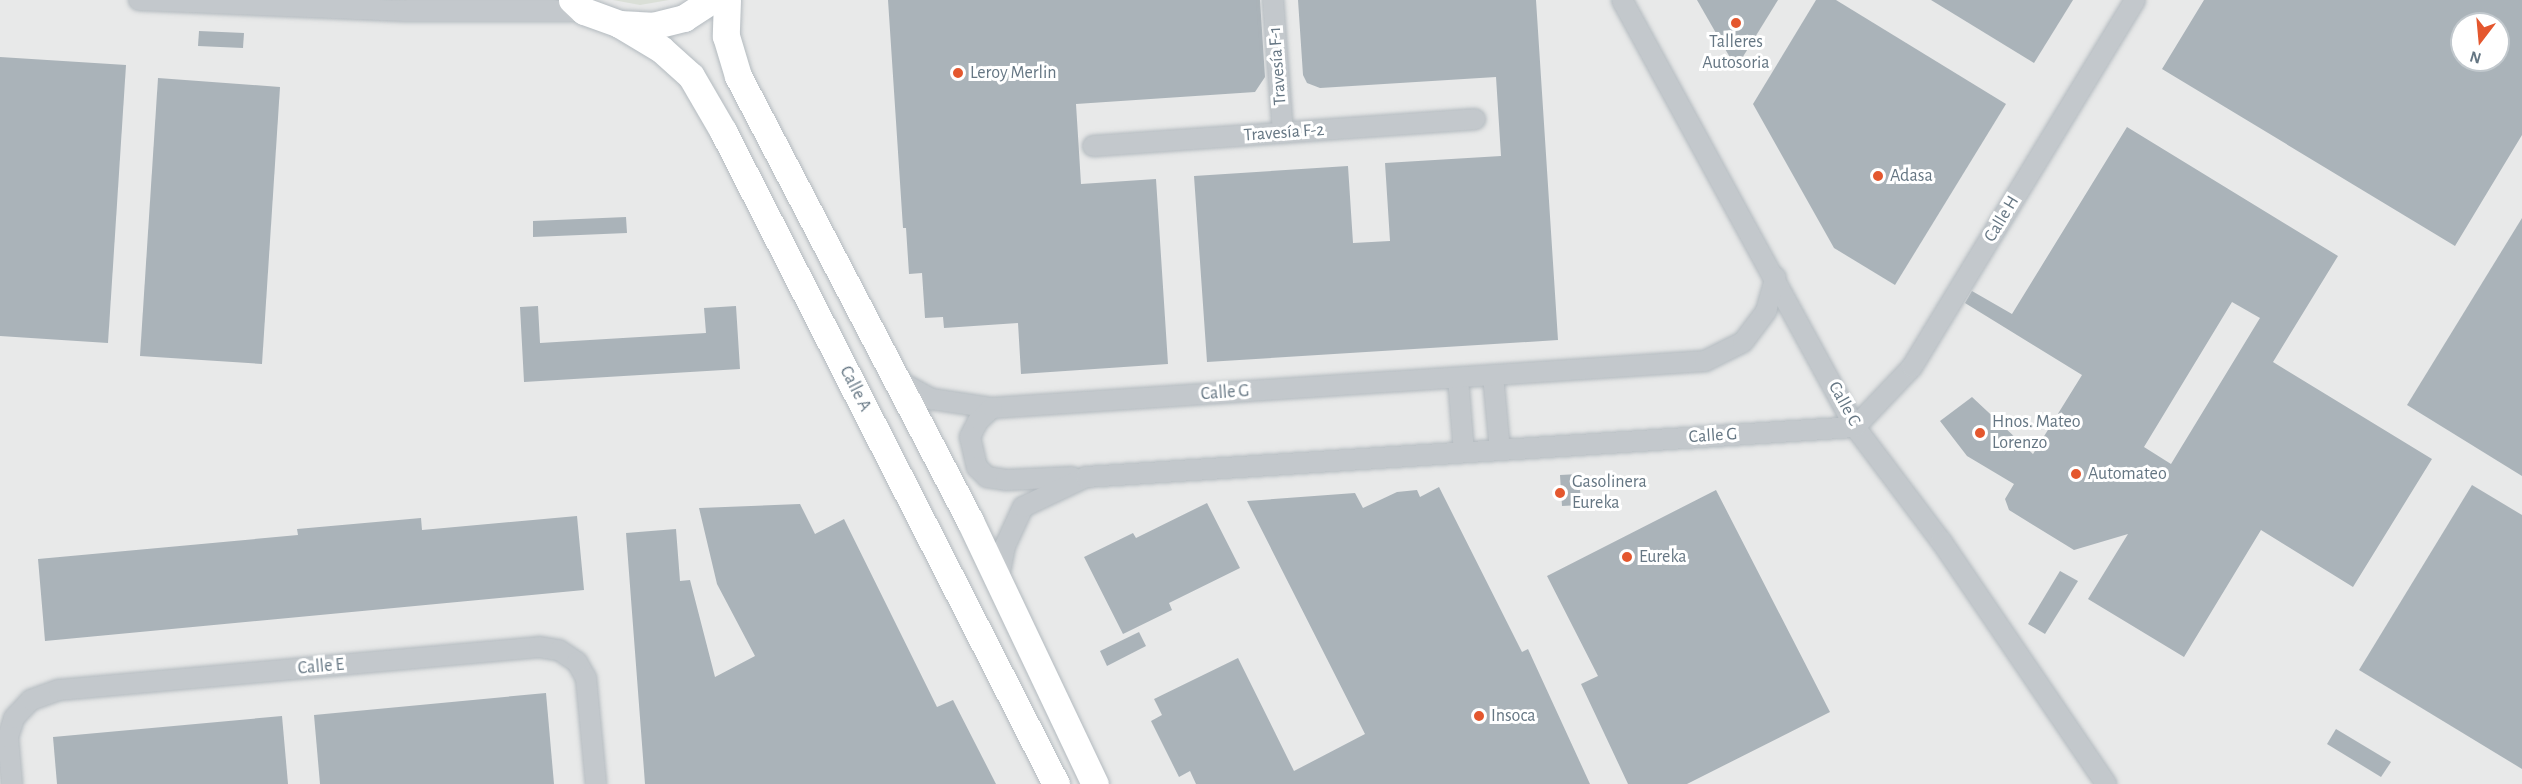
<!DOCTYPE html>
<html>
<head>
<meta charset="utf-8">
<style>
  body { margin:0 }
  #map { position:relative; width:2522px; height:784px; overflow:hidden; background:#fafaf8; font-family:"Alegreya Sans",sans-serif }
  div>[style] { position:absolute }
  .built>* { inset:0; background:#e8e9e9 }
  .green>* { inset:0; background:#dadfd7 }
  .building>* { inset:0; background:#aab3b9 }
  .roads { filter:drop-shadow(0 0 2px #b3babf) drop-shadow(0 0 2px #b3babf) }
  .street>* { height:20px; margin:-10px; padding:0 10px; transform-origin:10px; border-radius:10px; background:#c3c8cc }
  .secondary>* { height:27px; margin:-13.5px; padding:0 13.5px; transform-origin:13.5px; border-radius:13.5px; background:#fff }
  .dots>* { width:16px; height:16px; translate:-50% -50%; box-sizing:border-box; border:3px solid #fff; border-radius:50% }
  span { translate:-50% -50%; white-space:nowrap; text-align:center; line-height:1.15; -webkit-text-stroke:6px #fff; paint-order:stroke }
  .poi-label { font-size:18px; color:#657683 }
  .left { translate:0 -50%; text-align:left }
  .street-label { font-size:18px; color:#657683 }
  .north { position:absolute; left:2450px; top:12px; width:60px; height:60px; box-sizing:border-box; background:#fff; border:2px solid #c1c8cd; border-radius:50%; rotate:196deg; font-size:16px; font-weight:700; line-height:24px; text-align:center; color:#657683 }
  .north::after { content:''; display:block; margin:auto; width:21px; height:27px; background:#e4572e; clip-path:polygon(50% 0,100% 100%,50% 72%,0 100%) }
</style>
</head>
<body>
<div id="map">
  <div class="built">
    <div style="clip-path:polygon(evenodd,0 0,2522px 0,2522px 784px,0 784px,0 0,2462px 24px,2498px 24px,2498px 60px,2462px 60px,2462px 24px)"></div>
  </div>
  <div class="green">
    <div style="clip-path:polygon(613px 0,669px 0,640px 5px)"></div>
  </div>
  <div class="building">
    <div style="clip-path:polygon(888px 0,1260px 0,1265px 77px,1255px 92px,1076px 104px,1081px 184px,1156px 179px,1168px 364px,1021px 374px,1018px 323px,944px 328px,943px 317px,925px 318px,922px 273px,909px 274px,906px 228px,903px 228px)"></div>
    <div style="clip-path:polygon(1298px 0,1536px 0,1558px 340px,1207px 362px,1194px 176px,1348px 166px,1353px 243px,1390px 241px,1385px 163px,1501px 156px,1496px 77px,1320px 88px,1307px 83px,1303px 75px)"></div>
    <div style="clip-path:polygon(1697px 0,1778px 0,1736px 68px)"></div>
    <div style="clip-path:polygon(1816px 0,1836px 0,2006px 104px,1895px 285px,1834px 248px,1753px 104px)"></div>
    <div style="clip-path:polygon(1931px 0,2073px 0,2034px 63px)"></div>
    <div style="clip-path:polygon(evenodd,2204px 0,2522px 0,2522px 135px,2455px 246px,2162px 69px,2204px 0,2462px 24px,2498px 24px,2498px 60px,2462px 60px,2462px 24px)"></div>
    <div style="clip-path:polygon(199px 31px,244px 33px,243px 48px,198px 46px)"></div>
    <div style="clip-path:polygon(0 57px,126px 65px,108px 343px,0 336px)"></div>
    <div style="clip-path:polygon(158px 78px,280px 87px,262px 364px,140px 356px)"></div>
    <div style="clip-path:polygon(evenodd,2127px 127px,2338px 256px,2273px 362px,2432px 459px,2353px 587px,2261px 530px,2184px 657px,2088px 599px,2128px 534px,2074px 550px,2009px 510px,2005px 499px,2014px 484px,1967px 456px,1940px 421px,1972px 397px,2033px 454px,2082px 375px,1965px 303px,1972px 291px,2012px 314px,2127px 127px,2232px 302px,2260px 318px,2171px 464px,2144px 447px,2232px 302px)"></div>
    <div style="clip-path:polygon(626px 217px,627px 233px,533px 237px,533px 221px)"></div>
    <div style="clip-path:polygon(2522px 218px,2522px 476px,2407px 405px)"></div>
    <div style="clip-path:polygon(538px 306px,540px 343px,706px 333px,704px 308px,736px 306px,740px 369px,524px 382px,520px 307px)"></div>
    <div style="clip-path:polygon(1579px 474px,1581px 505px,1562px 506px,1560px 475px)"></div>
    <div style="clip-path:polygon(2472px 485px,2522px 515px,2522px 769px,2359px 670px)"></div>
    <div style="clip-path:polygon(1439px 487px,1522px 652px,1528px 649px,1590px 784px,1196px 784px,1190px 771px,1179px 777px,1151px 721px,1162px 715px,1154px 699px,1238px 658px,1294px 771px,1365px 734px,1247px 501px,1355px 493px,1363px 508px,1397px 492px,1417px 490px,1420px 497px)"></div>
    <div style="clip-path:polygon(1716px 490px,1830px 712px,1687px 784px,1628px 784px,1581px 684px,1598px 676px,1547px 576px)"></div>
    <div style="clip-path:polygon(1207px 503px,1240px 568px,1169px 603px,1172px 610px,1123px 634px,1084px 557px,1133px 533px,1136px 538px)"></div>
    <div style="clip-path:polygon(800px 504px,815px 534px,844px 519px,937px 707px,953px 700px,996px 784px,645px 784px,626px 533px,676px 529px,680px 581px,690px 580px,715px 677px,755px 656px,717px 584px,699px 508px)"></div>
    <div style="clip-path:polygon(577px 516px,584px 590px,45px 641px,38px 559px,298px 535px,297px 529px,421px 518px,422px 530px)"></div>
    <div style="clip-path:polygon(2060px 571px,2078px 581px,2045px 634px,2028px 624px)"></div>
    <div style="clip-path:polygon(1139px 632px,1146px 646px,1107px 666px,1100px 651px)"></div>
    <div style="clip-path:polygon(546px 693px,554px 784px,320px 784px,314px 715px)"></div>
    <div style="clip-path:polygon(282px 716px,288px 784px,57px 784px,53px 737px)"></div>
    <div style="clip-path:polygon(2336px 729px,2391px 762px,2381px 777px,2327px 744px)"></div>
  </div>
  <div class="roads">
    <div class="street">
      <div style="left:139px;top:0;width:265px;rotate:2.4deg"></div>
      <div style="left:404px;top:11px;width:180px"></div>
      <div style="left:1273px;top:0;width:133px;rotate:85.7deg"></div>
      <div style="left:1622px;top:0;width:486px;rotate:61.4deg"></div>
      <div style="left:1855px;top:427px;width:143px;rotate:53deg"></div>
      <div style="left:1941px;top:541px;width:294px;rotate:55.8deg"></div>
      <div style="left:1093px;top:146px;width:383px;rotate:-4deg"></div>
      <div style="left:1493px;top:375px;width:75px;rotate:84.7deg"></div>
      <div style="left:1458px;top:378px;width:74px;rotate:85.4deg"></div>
      <div style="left:899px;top:381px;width:38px;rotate:29deg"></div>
      <div style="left:932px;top:399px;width:61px;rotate:8.5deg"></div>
      <div style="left:992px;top:408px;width:715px;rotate:-3.77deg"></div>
      <div style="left:1705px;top:361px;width:42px;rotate:-26.6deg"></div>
      <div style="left:1743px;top:342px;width:39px;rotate:-53deg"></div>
      <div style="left:1766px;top:311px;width:35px;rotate:-74deg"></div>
      <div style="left:992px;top:408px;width:19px;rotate:137deg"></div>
      <div style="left:978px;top:421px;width:18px;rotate:117deg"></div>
      <div style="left:970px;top:437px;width:31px;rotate:77deg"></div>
      <div style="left:977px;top:467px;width:14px;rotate:45deg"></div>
      <div style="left:987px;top:477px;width:19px;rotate:9deg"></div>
      <div style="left:1006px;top:480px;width:66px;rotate:-2.6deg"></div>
      <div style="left:1855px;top:427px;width:83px;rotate:-46.5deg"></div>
      <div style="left:1912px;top:367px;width:429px;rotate:-58.7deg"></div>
      <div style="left:998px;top:582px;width:37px;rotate:-79deg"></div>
      <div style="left:1005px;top:546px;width:43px;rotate:-65.2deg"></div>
      <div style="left:1023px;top:507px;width:70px;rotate:-25.5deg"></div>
      <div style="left:1086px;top:477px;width:771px;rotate:-3.72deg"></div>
      <div style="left:12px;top:784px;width:47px;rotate:-94.9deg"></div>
      <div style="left:8px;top:737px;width:20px;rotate:-72deg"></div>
      <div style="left:14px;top:718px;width:25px;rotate:-47deg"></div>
      <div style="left:31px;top:700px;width:30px;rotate:-20deg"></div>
      <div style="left:59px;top:690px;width:482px;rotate:-5.1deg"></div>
      <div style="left:539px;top:647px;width:20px;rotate:9deg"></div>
      <div style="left:559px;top:650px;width:22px;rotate:34deg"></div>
      <div style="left:577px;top:662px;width:18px;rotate:61deg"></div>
      <div style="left:586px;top:678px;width:106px;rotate:84.6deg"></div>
    </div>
    <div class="secondary">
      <div style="left:572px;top:0;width:16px;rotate:43deg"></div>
      <div style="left:584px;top:11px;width:37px;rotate:20deg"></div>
      <div style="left:619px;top:24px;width:33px;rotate:3deg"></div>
      <div style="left:652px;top:26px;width:33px;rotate:-14deg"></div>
      <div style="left:684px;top:18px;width:33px;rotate:-33deg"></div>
      <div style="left:727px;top:0;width:36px;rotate:92deg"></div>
      <div style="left:726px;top:36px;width:42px;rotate:73.3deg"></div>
      <div style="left:738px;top:76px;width:502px;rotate:62.46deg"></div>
      <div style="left:970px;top:521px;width:291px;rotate:64.6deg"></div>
      <div style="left:619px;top:24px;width:49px;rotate:30.8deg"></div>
      <div style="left:661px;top:49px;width:40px;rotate:42deg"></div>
      <div style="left:691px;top:76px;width:64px;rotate:59.8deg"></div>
      <div style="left:723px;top:131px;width:733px;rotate:62.98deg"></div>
    </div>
  </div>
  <div class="dots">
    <div style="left:1736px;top:23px;background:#e4572e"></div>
    <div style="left:958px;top:73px;background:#e4572e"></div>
    <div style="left:1878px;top:176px;background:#e4572e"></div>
    <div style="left:1980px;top:433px;background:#e4572e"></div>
    <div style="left:2076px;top:474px;background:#e4572e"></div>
    <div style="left:1560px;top:493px;background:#e4572e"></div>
    <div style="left:1627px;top:557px;background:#e4572e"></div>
    <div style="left:1479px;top:716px;background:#e4572e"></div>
  </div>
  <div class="poi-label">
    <span style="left:1736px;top:53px">Talleres<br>Autosoria</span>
    <span class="left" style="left:970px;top:73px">Leroy Merlin</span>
    <span class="left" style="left:1890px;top:176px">Adasa</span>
    <span class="left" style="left:1992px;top:433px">Hnos. Mateo<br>Lorenzo</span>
    <span class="left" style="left:2088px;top:474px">Automateo</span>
    <span class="left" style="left:1572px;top:493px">Gasolinera<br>Eureka</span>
    <span class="left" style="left:1639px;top:557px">Eureka</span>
    <span class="left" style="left:1491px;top:716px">Insoca</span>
  </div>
  <div class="street-label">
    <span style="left:1278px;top:66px;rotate:-94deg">Travesía F-1</span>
    <span style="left:1284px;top:133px;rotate:-4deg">Travesía F-2</span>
    <span style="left:2002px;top:219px;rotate:-59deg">Calle H</span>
    <span style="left:855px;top:389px;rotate:63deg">Calle A</span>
    <span style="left:1225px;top:393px;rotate:-4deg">Calle G</span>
    <span style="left:1844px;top:404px;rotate:61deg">Calle C</span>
    <span style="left:1713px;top:436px;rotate:-4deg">Calle G</span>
    <span style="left:321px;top:667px;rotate:-5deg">Calle E</span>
  </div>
  <div class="north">N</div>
</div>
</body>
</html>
